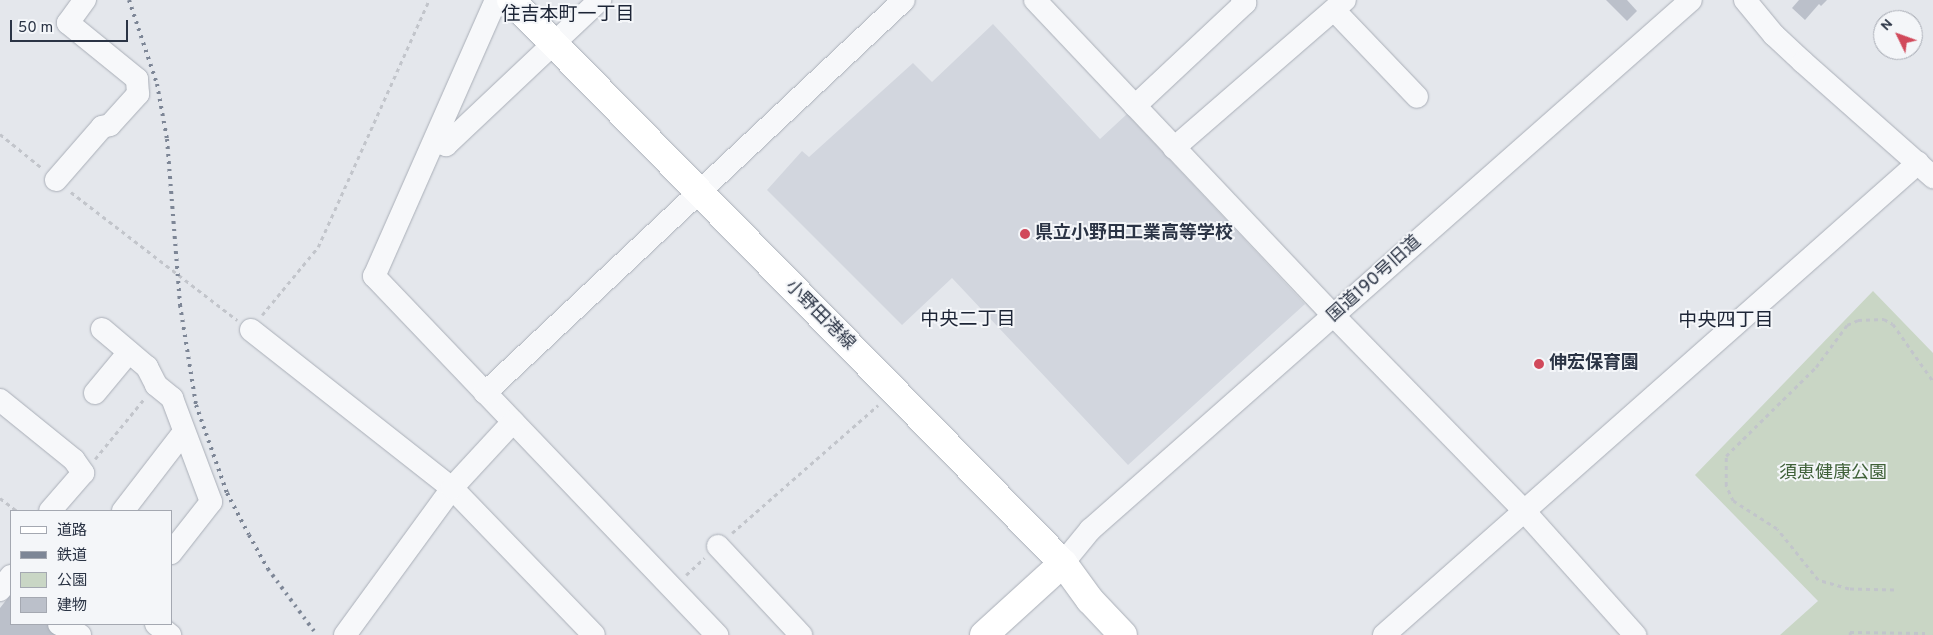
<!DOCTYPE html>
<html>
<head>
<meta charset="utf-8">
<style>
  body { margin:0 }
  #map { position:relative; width:1933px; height:635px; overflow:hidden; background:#e4e7ec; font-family:Overpass,"Noto Sans JP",sans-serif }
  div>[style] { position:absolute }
  .built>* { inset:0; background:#d2d6de }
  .green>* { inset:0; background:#c9d6c5 }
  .building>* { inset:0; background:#bbc0ca }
  .path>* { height:2.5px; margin-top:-1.25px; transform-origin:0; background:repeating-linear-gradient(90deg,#c2c5cb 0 4px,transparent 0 8px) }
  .roads { filter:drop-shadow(0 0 1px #a9aeb7) drop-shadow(0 0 1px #a9aeb7) }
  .minor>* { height:22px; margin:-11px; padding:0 11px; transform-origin:11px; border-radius:11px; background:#f7f8fa }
  .major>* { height:28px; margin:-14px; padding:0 14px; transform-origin:14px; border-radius:14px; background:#fff }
  .rail>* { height:4px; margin-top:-2px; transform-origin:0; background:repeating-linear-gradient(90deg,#7d8696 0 2.5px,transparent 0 7.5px) }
  .dots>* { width:14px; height:14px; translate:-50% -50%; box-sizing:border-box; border:2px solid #f4f6f9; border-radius:50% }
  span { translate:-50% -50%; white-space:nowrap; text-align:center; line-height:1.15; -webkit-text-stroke:4px #f4f6f9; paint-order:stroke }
  .poi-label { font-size:18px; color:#2b3445; font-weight:700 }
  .left { translate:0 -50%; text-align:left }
  .street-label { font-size:18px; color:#2b3445 }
  .park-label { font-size:18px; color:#3f6138 }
  .neighbourhood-label { font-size:19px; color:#1d2536 }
  .legend { position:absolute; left:10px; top:510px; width:162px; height:115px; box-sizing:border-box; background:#f4f6f9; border:1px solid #a4a8b1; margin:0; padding:6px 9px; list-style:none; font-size:15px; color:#2b3445 }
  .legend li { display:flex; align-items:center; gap:10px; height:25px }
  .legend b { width:25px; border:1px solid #a4a8b1 }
  .north { position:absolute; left:1873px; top:10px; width:50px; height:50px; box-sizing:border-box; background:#f4f6f9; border:1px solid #a4a8b1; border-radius:50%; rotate:312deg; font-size:14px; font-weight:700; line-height:20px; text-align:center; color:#2b3445 }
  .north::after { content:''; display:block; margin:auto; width:18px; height:22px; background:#d1495b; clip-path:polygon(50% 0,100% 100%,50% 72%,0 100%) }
  .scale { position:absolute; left:10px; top:20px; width:118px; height:22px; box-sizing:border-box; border:2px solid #2b3445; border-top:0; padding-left:6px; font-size:15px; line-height:18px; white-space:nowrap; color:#2b3445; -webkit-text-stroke:4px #f4f6f9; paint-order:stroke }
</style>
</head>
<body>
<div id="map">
  <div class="built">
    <div style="clip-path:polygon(993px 24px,1100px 139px,1127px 114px,1305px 304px,1128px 465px,952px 278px,902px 325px,767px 190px,802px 151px,809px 157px,913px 63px,932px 82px)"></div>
  </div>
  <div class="green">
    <div style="clip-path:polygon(1873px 291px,1933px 353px,1933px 635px,1780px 635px,1818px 601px,1695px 475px)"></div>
  </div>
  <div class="building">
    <div style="clip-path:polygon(1606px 0,1627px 0,1637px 11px,1627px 21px)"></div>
    <div style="clip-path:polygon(1799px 0,1827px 0,1821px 6px,1819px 4px,1805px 20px,1792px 8px)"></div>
    <div style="clip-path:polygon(11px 594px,11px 624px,48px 624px,62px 635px,0 635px,0 608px)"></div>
  </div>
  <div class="path">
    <div style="left:0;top:134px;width:54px;rotate:39deg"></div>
    <div style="left:71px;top:192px;width:210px;rotate:37.6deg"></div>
    <div style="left:262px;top:315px;width:88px;rotate:-50.5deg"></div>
    <div style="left:318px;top:247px;width:271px;rotate:-65.8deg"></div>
    <div style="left:95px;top:459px;width:77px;rotate:-50.8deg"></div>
    <div style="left:0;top:498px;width:21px;rotate:37deg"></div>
    <div style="left:732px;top:533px;width:194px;rotate:-41.2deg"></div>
    <div style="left:686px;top:575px;width:25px;rotate:-43deg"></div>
    <div style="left:1894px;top:590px;width:45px;rotate:-178.7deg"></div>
    <div style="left:1849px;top:589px;width:32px;rotate:-164deg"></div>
    <div style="left:1818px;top:580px;width:65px;rotate:-128.8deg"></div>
    <div style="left:1777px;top:529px;width:52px;rotate:-147.5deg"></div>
    <div style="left:1733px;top:501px;width:17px;rotate:-115deg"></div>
    <div style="left:1726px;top:486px;width:30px;rotate:-90deg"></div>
    <div style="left:1726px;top:456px;width:127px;rotate:-44.7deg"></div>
    <div style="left:1816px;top:367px;width:52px;rotate:-53.6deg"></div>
    <div style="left:1847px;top:325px;width:12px;rotate:-24deg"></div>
    <div style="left:1858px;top:320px;width:26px;rotate:-2deg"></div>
    <div style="left:1884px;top:319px;width:10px;rotate:29deg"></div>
    <div style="left:1893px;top:324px;width:70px;rotate:54.9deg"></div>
    <div style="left:1850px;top:635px;width:3px;rotate:-90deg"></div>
    <div style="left:1850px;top:632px;width:75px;rotate:0.8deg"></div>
  </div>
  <div class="roads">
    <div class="minor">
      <div style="left:496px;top:0;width:302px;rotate:113.8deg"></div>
      <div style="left:374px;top:276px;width:497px;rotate:46.3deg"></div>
      <div style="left:1035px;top:0;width:435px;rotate:46.6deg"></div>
      <div style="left:1334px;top:316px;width:275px;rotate:45.7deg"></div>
      <div style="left:1526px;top:513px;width:164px;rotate:48.2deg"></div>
      <div style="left:1745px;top:0;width:45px;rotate:50.4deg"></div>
      <div style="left:1774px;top:35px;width:40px;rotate:43deg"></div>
      <div style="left:1803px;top:62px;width:174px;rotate:41.5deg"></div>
      <div style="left:1334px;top:10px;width:120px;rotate:46.3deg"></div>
      <div style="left:1135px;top:106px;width:151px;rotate:-43.1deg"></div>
      <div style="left:1245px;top:3px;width:4px;rotate:-135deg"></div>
      <div style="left:436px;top:141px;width:11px;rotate:22deg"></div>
      <div style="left:446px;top:145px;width:212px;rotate:-43.3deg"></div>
      <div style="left:1174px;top:148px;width:226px;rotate:-40.9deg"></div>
      <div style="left:56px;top:180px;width:70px;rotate:-49deg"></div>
      <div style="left:102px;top:127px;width:8px;rotate:-14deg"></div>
      <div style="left:110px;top:125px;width:42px;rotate:-47.9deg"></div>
      <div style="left:138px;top:94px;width:15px;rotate:-94deg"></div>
      <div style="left:137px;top:79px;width:89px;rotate:-140.9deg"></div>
      <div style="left:68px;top:23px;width:29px;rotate:-54deg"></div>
      <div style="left:102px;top:329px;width:59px;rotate:40.2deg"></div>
      <div style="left:147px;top:367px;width:20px;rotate:63deg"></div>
      <div style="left:156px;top:385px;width:21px;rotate:39deg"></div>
      <div style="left:172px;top:398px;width:111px;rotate:69.4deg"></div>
      <div style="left:211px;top:502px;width:65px;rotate:128.1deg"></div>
      <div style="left:251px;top:330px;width:256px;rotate:38.2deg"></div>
      <div style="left:452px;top:488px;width:204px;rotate:46deg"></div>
      <div style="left:95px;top:393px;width:53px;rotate:-50.3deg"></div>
      <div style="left:485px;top:393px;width:574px;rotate:-43.17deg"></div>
      <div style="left:0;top:400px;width:95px;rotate:39deg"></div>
      <div style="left:74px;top:460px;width:16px;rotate:55deg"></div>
      <div style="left:83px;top:473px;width:50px;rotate:131deg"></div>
      <div style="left:123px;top:511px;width:98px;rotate:-52.4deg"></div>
      <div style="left:718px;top:546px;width:122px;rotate:47deg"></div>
      <div style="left:1063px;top:563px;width:43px;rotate:-50.7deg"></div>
      <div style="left:1090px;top:530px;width:801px;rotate:-41.41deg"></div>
      <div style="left:0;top:590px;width:18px;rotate:-52deg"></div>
      <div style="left:59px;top:624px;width:24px;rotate:28deg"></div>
      <div style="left:156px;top:624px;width:18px;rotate:38deg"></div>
      <div style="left:345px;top:635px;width:182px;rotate:-53.9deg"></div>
      <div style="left:452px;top:488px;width:90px;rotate:-47.3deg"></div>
      <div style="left:1384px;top:635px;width:713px;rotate:-41.47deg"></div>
    </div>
    <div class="major">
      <div style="left:511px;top:0;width:788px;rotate:45.57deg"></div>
      <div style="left:1063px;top:563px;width:46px;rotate:53.9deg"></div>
      <div style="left:1090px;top:600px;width:48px;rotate:46.7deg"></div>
      <div style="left:984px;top:635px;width:107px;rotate:-42.3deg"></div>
    </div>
  </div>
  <div class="rail">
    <div style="left:129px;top:0;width:89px;rotate:71.6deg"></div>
    <div style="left:157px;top:84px;width:56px;rotate:79.7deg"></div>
    <div style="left:167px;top:139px;width:167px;rotate:85.5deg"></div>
    <div style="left:180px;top:305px;width:101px;rotate:80.9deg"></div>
    <div style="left:196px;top:405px;width:93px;rotate:70.6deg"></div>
    <div style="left:227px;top:493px;width:47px;rotate:62.4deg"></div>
    <div style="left:249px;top:535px;width:39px;rotate:61deg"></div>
    <div style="left:268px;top:569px;width:82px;rotate:53.4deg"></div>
  </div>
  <div class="dots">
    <div style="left:1025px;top:234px;background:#d1495b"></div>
    <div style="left:1539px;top:364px;background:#d1495b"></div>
  </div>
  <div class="poi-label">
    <span class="left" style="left:1035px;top:234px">県立小野田工業高等学校</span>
    <span class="left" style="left:1549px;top:364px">伸宏保育園</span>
  </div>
  <div class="street-label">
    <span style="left:1375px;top:280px;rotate:-42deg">国道190号旧道</span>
    <span style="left:819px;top:316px;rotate:45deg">小野田港線</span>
  </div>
  <div class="park-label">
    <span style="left:1833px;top:474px">須恵健康公園</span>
  </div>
  <div class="neighbourhood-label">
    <span style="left:568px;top:16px">住吉本町一丁目</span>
    <span style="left:968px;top:321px">中央二丁目</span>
    <span style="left:1726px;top:322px">中央四丁目</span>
  </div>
  <ul class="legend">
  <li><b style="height:6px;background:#fff"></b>道路</li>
  <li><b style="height:6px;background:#7d8696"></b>鉄道</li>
  <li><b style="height:14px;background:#c9d6c5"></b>公園</li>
  <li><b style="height:14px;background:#bbc0ca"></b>建物</li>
  </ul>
  <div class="north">N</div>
  <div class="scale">50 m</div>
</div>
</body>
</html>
